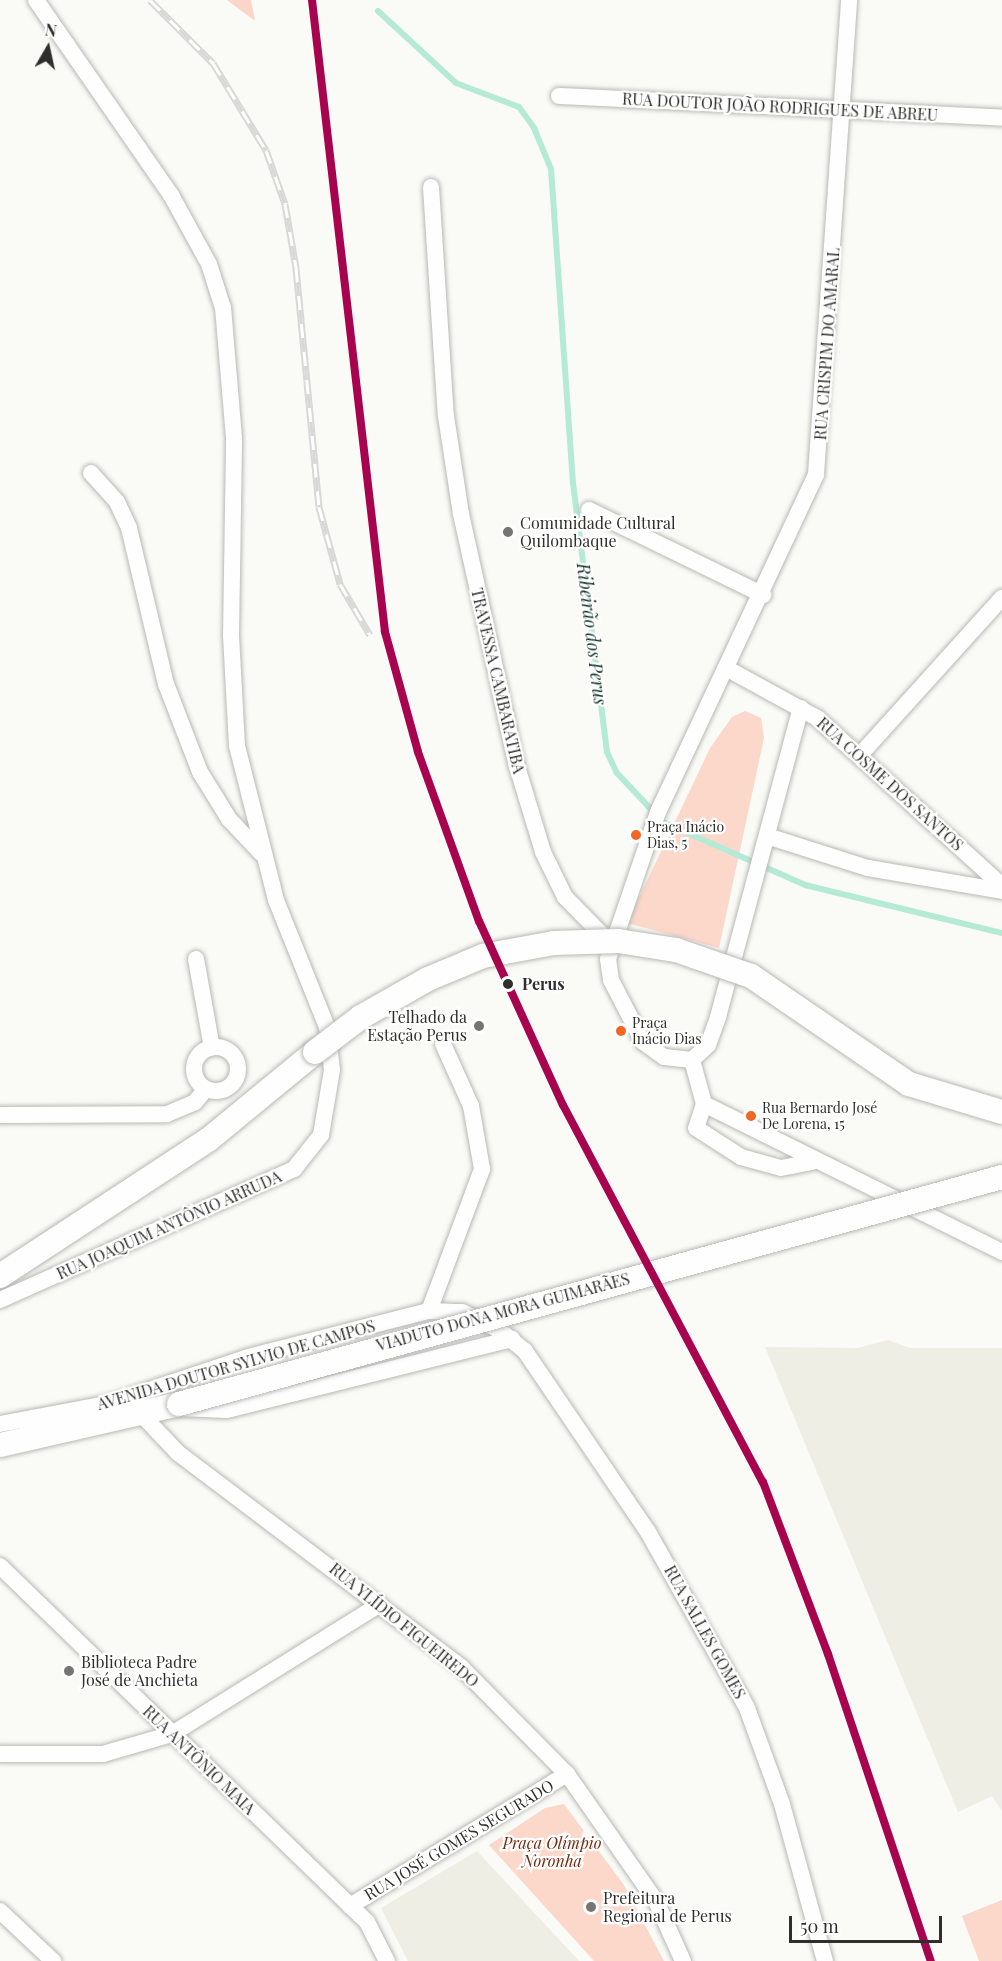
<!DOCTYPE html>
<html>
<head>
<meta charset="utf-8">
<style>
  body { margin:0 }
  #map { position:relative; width:1002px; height:1961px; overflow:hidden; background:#fafaf6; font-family:"Playfair Display",serif }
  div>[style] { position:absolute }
  .built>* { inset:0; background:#eeeee4 }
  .green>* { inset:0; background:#fcd8cb }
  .forest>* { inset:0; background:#fbd6c8 }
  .stream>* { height:6px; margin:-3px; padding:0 3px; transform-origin:3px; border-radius:3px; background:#b5ebd6 }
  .roads { filter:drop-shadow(0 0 2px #b8b8b5) drop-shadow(0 0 2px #b8b8b5) }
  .minor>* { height:16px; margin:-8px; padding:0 8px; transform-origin:8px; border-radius:8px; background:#fefefe }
  .minor>.ring { margin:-8px; padding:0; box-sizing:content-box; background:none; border:16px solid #fefefe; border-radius:50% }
  .secondary>* { height:24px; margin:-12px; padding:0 12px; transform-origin:12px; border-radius:12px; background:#fefefe }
  .rail>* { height:7px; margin-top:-3.5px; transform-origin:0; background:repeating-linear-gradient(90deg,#fff 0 14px,#d8d8d7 0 28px); box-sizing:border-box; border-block:2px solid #d8d8d7 }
  .bridges { filter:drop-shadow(0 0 2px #b8b8b5) drop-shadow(0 0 2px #b8b8b5) }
  .secondary-bridge>* { height:24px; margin:-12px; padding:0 12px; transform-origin:12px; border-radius:12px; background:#fefefe }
  .rail-1>* { height:8px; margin:-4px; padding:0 4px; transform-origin:4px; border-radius:4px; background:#a8034f }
  .dots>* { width:16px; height:16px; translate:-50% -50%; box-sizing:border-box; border:3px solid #fff; border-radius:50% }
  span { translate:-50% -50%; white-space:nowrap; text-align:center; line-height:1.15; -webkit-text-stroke:4.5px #fff; paint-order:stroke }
  .bus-label { font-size:14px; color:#2e2e2c }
  .left { translate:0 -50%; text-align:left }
  .street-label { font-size:16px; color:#2e2e2c }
  .poi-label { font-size:16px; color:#2e2e2c }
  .right { translate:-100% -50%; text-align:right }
  .stop-label { font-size:16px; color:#2e2e2c; font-weight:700 }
  .park-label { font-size:16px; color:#76280d; font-style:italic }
  .water-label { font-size:18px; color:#0e3227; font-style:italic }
  .north { position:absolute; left:18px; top:18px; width:60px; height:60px; -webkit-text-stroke:4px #fff; paint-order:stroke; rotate:9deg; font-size:16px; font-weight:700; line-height:24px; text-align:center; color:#2e2e2c }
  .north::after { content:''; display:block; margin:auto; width:21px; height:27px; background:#2e2e2c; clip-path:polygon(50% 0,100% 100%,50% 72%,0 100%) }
  .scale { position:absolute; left:789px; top:1916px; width:153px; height:27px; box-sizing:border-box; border:3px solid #2e2e2c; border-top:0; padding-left:8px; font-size:18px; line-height:21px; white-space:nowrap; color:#2e2e2c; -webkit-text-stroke:4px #fff; paint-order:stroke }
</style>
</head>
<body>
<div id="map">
  <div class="built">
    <div style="clip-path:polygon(888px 1340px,910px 1348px,1002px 1348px,1002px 1811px,992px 1796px,958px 1812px,765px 1347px,858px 1348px)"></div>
    <div style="clip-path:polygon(477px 1851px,579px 1961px,408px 1961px,381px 1908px)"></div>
  </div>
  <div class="green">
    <div style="clip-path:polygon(745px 711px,761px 718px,764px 738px,719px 948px,627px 923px,710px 748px,732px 717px)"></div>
    <div style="clip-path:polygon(564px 1804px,624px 1885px,664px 1961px,594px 1961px,489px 1845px,545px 1808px)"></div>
    <div style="clip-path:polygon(1002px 1900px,1002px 1961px,979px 1961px,962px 1916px)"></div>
  </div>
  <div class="forest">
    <div style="clip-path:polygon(227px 0,251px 0,255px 21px)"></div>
  </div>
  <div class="stream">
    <div style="left:378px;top:11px;width:106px;rotate:42.7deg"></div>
    <div style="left:456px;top:83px;width:67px;rotate:20.9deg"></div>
    <div style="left:519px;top:107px;width:26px;rotate:54deg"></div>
    <div style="left:534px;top:128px;width:44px;rotate:67.5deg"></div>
    <div style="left:551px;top:169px;width:315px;rotate:86deg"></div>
    <div style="left:573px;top:483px;width:271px;rotate:82.8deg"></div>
    <div style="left:607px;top:752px;width:23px;rotate:65deg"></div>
    <div style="left:617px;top:773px;width:67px;rotate:46.8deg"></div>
    <div style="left:663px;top:822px;width:155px;rotate:23.9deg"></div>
    <div style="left:805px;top:885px;width:203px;rotate:13.7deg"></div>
  </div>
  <div class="roads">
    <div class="minor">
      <div style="left:559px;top:96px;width:444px;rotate:2.8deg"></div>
      <div style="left:431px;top:187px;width:229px;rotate:86.3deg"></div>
      <div style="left:446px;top:416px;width:99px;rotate:81.3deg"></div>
      <div style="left:461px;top:514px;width:255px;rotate:77.5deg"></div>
      <div style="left:516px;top:763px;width:93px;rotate:73.1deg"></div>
      <div style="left:543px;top:852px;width:50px;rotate:63.9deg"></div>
      <div style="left:565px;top:897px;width:66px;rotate:45.6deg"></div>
      <div style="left:91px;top:473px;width:39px;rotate:48deg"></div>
      <div style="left:117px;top:502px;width:29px;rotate:65deg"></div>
      <div style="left:129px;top:528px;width:160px;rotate:76.7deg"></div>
      <div style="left:166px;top:684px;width:94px;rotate:68.9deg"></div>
      <div style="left:200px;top:772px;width:55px;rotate:58.3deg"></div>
      <div style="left:229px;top:819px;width:47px;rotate:46.7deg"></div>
      <div style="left:589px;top:510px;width:194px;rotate:26deg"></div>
      <div style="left:728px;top:669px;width:102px;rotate:28.8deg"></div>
      <div style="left:817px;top:718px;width:250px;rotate:42.2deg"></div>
      <div style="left:860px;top:755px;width:212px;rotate:-47.9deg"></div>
      <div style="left:767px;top:836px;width:106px;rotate:17.6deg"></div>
      <div style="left:868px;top:868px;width:136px;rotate:9.7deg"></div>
      <div style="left:196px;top:959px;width:90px;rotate:79.8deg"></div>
      <div class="ring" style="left:194px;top:1047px;width:28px;height:28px"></div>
      <div style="left:692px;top:1060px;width:28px;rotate:-174deg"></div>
      <div style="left:664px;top:1057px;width:26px;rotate:-144deg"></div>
      <div style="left:643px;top:1042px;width:70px;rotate:-117.3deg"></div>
      <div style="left:611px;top:980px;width:21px;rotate:-98deg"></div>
      <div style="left:608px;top:959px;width:155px;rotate:-71.2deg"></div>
      <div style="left:658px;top:812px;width:373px;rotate:-64.9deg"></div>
      <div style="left:816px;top:474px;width:475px;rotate:-86deg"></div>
      <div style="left:692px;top:1060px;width:46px;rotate:74.7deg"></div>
      <div style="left:704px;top:1104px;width:333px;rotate:26.4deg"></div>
      <div style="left:692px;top:1060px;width:22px;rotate:-43deg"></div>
      <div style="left:708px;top:1045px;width:30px;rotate:-70deg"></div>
      <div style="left:718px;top:1017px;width:320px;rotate:-75deg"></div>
      <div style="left:704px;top:1104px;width:25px;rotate:108deg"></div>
      <div style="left:696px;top:1128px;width:54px;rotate:32.8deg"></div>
      <div style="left:741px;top:1157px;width:41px;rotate:15.4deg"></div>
      <div style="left:781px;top:1168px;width:32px;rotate:-11deg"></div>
      <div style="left:0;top:1115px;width:167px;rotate:-0.3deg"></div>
      <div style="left:167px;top:1114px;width:30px;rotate:-23deg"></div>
      <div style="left:195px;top:1102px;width:17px;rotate:-50deg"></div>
      <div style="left:0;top:1300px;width:322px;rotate:-24deg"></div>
      <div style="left:294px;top:1169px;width:43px;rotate:-51.5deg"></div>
      <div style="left:321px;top:1135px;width:66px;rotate:-80.4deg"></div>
      <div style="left:332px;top:1070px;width:43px;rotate:-96.6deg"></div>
      <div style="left:327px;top:1027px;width:137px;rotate:-111.9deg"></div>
      <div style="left:276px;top:900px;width:159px;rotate:-104.2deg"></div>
      <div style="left:237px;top:746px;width:110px;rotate:-93.1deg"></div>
      <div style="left:231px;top:636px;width:198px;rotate:-89.1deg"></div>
      <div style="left:234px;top:438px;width:130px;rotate:-94.8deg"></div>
      <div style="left:223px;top:308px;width:46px;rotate:-107.7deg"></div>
      <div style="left:209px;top:264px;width:79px;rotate:-118.8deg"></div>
      <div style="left:171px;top:195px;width:237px;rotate:-124.7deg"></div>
      <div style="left:429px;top:1311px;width:152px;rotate:-69.5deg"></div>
      <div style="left:482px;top:1169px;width:64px;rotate:-99.9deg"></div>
      <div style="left:471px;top:1106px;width:68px;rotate:-114.3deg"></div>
      <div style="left:180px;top:1408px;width:47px;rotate:2.4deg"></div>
      <div style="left:227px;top:1410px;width:294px;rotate:-14deg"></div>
      <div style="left:143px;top:1416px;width:51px;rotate:46.6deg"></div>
      <div style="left:178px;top:1453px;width:355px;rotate:37.1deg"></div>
      <div style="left:461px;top:1667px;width:151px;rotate:45.3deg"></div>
      <div style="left:567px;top:1774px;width:155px;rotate:55deg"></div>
      <div style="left:656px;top:1901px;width:66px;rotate:65.8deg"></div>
      <div style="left:0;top:1424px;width:109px;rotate:-10.6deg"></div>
      <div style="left:107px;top:1404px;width:149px;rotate:-18.4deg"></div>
      <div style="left:248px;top:1357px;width:187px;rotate:-14.3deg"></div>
      <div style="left:429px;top:1311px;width:33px;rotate:2deg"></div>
      <div style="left:462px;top:1312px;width:41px;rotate:25.9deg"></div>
      <div style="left:499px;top:1330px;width:33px;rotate:39deg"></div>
      <div style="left:525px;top:1351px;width:219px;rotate:55.8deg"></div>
      <div style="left:648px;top:1532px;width:202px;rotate:60.6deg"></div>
      <div style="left:747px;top:1708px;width:102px;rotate:70deg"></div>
      <div style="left:782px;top:1804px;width:163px;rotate:74.7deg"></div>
      <div style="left:0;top:1566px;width:511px;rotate:44.13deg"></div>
      <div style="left:367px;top:1922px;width:44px;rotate:62.9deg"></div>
      <div style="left:0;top:1754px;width:103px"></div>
      <div style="left:103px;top:1754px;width:72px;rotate:-16.2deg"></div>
      <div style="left:172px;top:1734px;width:245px;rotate:-32deg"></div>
      <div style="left:350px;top:1906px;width:254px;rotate:-31.3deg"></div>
      <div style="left:0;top:1911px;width:73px;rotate:43.3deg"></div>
    </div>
    <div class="secondary">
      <div style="left:0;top:1276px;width:249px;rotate:-33.2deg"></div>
      <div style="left:208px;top:1140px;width:139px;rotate:-39.4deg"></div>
      <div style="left:0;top:1445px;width:184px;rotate:-12.9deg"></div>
    </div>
  </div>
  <div class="rail">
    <div style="left:150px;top:0;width:89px;rotate:45deg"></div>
    <div style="left:213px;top:63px;width:102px;rotate:58.7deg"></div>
    <div style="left:266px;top:150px;width:57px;rotate:70.6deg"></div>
    <div style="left:285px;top:204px;width:65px;rotate:80.2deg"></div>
    <div style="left:296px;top:268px;width:240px;rotate:84.5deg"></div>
    <div style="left:319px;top:507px;width:80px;rotate:74.7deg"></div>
    <div style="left:340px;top:584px;width:59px;rotate:59.5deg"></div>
  </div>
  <div class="bridges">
    <div class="secondary-bridge">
      <div style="left:315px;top:1052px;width:58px;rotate:-37.3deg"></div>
      <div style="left:361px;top:1017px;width:77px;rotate:-29.6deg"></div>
      <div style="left:428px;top:979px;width:60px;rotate:-22.7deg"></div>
      <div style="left:483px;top:956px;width:72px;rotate:-10.4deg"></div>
      <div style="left:554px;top:943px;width:64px;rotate:-1.8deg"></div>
      <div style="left:618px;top:941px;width:59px;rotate:8.8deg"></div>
      <div style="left:676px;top:950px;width:79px;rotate:19.1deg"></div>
      <div style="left:751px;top:976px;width:191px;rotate:34.4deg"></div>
      <div style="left:909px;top:1084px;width:97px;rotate:16.8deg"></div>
      <div style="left:179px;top:1404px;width:854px;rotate:-15.42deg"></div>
    </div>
  </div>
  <div class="rail-1">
    <div style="left:312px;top:0;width:636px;rotate:83.41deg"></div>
    <div style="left:385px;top:632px;width:124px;rotate:74.6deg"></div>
    <div style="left:418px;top:752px;width:180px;rotate:70.2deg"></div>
    <div style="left:479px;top:921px;width:202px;rotate:65.5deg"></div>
    <div style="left:563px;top:1105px;width:427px;rotate:62.1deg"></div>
    <div style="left:763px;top:1482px;width:184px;rotate:69.3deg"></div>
    <div style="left:828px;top:1654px;width:324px;rotate:71.5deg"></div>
  </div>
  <div class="dots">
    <div style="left:508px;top:532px;background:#757573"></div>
    <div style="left:636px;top:835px;background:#f26522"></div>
    <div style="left:508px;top:984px;background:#2e2e2c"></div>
    <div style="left:479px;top:1026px;background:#757573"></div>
    <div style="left:621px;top:1031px;background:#f26522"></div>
    <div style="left:751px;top:1116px;background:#f26522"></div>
    <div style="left:69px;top:1671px;background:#757573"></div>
    <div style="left:591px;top:1907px;background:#757573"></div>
  </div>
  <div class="bus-label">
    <span class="left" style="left:647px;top:835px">Praça Inácio<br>Dias, 5</span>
    <span class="left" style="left:632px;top:1031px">Praça<br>Inácio Dias</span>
    <span class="left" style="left:762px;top:1116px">Rua Bernardo José<br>De Lorena, 15</span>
  </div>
  <div class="street-label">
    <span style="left:780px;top:107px;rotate:3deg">RUA DOUTOR JOÃO RODRIGUES DE ABREU</span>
    <span style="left:827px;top:344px;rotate:-86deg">RUA CRISPIM DO AMARAL</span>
    <span style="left:498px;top:681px;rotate:77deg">TRAVESSA CAMBARATIBA</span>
    <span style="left:890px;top:784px;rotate:42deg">RUA COSME DOS SANTOS</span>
    <span style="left:169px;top:1225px;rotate:-24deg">RUA JOAQUIM ANTÔNIO ARRUDA</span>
    <span style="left:503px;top:1312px;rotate:-15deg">VIADUTO DONA MORA GUIMARÃES</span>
    <span style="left:236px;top:1365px;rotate:-16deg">AVENIDA DOUTOR SYLVIO DE CAMPOS</span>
    <span style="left:404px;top:1625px;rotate:39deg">RUA YLÍDIO FIGUEIREDO</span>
    <span style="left:705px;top:1632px;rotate:61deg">RUA SALLES GOMES</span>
    <span style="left:199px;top:1760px;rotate:44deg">RUA ANTÔNIO MAIA</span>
    <span style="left:459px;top:1840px;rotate:-31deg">RUA JOSÉ GOMES SEGURADO</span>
  </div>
  <div class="poi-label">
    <span class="left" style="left:520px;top:532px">Comunidade Cultural<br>Quilombaque</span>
    <span class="right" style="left:467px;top:1026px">Telhado da<br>Estação Perus</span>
    <span class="left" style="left:81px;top:1671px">Biblioteca Padre<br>José de Anchieta</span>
    <span class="left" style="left:603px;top:1907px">Prefeitura<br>Regional de Perus</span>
  </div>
  <div class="stop-label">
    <span class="left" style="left:522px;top:984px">Perus</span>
  </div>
  <div class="park-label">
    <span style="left:552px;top:1852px">Praça Olímpio<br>Noronha</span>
  </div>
  <div class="water-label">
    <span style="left:592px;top:634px;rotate:83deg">Ribeirão dos Perus</span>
  </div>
  <div class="north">N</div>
  <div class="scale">50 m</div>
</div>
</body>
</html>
